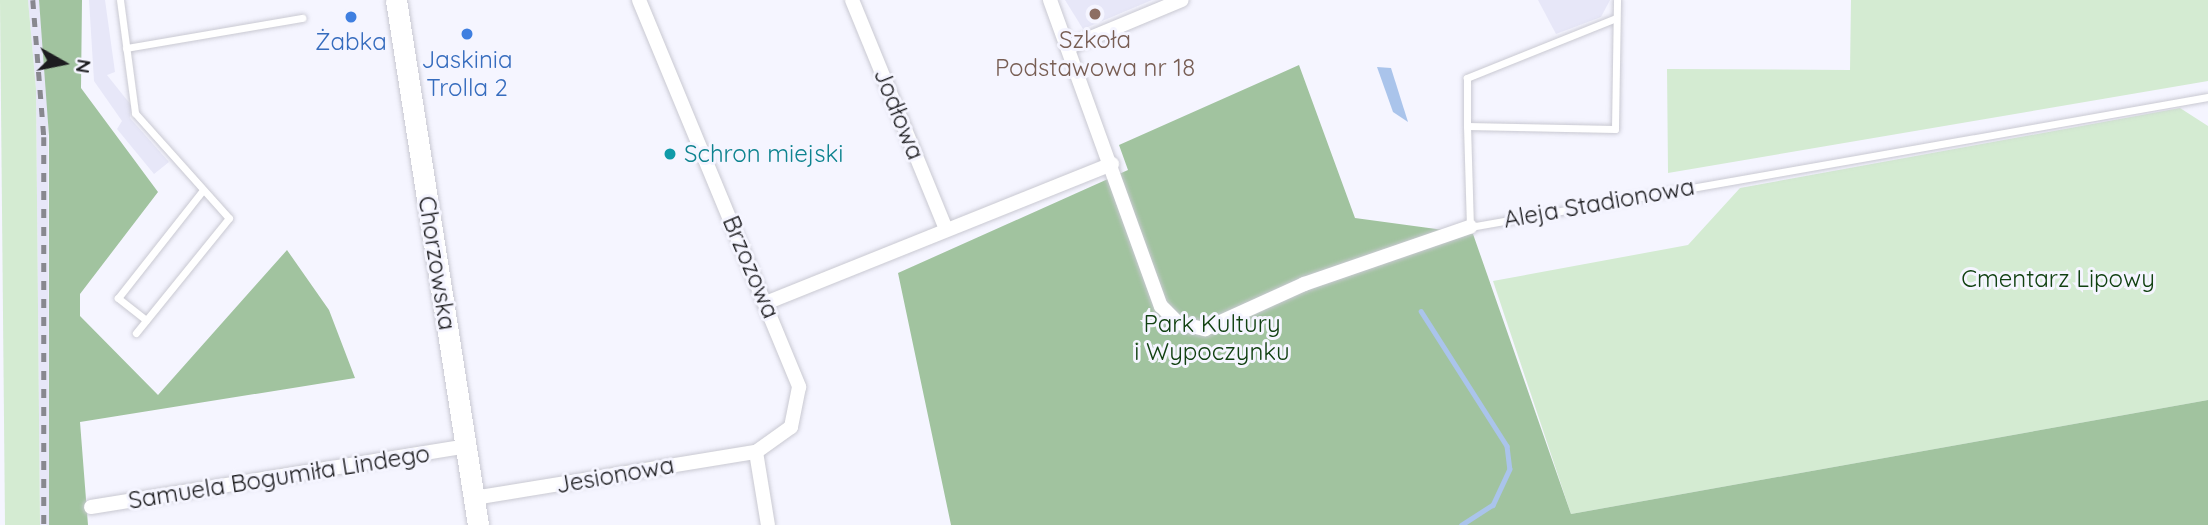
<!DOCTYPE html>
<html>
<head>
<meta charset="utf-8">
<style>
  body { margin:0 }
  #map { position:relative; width:2208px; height:525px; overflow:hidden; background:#f5f5ff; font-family:Quicksand,sans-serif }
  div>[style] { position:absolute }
  .built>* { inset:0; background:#e7e7f8 }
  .green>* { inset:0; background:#d4ebd2 }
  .forest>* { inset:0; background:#a1c39f }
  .water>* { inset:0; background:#aac4eb }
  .stream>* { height:4.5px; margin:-2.25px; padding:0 2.25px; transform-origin:2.25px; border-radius:2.25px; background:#aac4eb }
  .roads { filter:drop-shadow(0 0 2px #c9c9d2) drop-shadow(0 0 2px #c9c9d2) }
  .service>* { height:7px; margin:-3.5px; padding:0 3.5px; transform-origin:3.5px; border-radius:3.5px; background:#fff }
  .minor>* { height:14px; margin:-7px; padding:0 7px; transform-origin:7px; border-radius:7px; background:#fff }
  .secondary>* { height:21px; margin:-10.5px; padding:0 10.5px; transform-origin:10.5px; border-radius:10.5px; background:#fff }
  .rail>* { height:4.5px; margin-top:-2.25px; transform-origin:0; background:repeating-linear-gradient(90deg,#88888f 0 9px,transparent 0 18px) }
  .dots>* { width:19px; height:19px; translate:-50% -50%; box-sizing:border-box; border:4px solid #f5f5ff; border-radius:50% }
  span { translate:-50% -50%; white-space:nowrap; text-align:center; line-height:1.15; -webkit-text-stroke:6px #f5f5ff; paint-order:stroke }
  .education-label { font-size:24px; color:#785e54 }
  .shop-label { font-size:24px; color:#366cbe }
  .street-label { font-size:24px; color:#1c1c1f }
  .culture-label { font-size:24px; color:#0d838f }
  .left { translate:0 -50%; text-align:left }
  .park-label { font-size:24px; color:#114111 }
  .north { position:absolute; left:28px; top:28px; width:70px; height:70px; -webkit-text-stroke:5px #f5f5ff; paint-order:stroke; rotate:99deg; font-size:19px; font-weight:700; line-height:28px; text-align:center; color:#1c1c1f }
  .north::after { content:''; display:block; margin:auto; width:24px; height:32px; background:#1c1c1f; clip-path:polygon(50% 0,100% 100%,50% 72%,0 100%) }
</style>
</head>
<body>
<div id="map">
  <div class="built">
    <div style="clip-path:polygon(28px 0,39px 0,48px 91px,49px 525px,40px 525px,36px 89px)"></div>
    <div style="clip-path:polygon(89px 0,105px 0,115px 72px,107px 75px,131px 105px,130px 118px,169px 162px,154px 174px,117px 129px,122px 121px,94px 81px)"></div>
    <div style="clip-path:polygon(1065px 0,1152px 0,1083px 29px)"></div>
    <div style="clip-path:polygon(1538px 0,1610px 0,1601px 17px,1556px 34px)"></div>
  </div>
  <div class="green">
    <div style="clip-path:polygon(0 0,28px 0,36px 89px,40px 525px,5px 525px)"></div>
    <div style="clip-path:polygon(1851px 0,2208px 0,2208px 81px,1668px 173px,1667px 69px,1850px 70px)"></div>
    <div style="clip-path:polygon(2180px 108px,2208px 126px,2208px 400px,1571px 514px,1493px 281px,1688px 245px,1740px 188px)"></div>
  </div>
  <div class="forest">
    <div style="clip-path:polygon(39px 0,82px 0,81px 88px,158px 192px,80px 294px,80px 316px,158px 395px,287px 250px,329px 310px,355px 378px,80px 422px,88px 525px,49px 525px,49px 136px)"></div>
    <div style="clip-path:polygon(1299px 65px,1355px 218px,1473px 234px,1571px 514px,2208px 400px,2208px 525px,951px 525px,898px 273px,1128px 170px,1119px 145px)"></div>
  </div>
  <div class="water">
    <div style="clip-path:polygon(1377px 67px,1391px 68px,1408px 122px,1393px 112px)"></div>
  </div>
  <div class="stream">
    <div style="left:1421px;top:311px;width:160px;rotate:57.5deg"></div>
    <div style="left:1507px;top:446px;width:23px;rotate:83deg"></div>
    <div style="left:1510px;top:469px;width:40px;rotate:115deg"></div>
    <div style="left:1493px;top:505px;width:37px;rotate:147deg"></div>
  </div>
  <div class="roads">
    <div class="service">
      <div style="left:120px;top:0;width:114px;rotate:82.4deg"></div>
      <div style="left:135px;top:113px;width:141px;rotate:48.2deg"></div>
      <div style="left:229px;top:218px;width:148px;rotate:129deg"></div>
      <div style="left:1616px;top:18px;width:161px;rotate:158.1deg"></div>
      <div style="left:1467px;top:78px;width:48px;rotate:90deg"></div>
      <div style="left:1467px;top:126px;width:148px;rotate:1.2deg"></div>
      <div style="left:1615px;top:129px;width:129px;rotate:-89.1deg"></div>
      <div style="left:126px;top:48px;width:179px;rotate:-9.7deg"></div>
      <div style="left:1467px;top:126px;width:101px;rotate:88.3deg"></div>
      <div style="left:1470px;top:227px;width:749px;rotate:-9.99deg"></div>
      <div style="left:146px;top:320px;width:36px;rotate:-142deg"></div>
      <div style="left:118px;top:298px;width:137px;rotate:-51.8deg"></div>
    </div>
    <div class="minor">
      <div style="left:639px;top:0;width:419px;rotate:67.5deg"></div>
      <div style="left:799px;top:387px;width:41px;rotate:101.3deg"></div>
      <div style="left:791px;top:427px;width:43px;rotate:144.5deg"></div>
      <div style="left:756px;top:452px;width:74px;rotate:80.7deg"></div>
      <div style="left:852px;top:0;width:248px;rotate:67.7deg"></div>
      <div style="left:1050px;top:0;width:326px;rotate:70.1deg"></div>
      <div style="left:1161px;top:306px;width:24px;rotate:45deg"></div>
      <div style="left:1178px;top:323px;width:28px;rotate:13deg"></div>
      <div style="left:1205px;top:329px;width:109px;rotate:-24.4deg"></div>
      <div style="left:1304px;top:284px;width:176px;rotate:-19deg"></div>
      <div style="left:1069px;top:47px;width:122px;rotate:-22.6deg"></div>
      <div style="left:766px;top:303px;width:373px;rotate:-21.9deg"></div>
      <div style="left:474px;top:498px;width:286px;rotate:-9.3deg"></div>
      <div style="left:91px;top:507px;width:380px;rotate:-9.2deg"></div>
    </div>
    <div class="secondary">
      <div style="left:396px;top:0;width:531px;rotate:81.12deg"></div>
    </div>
  </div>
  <div class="rail">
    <div style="left:33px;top:0;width:137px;rotate:85.4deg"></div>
    <div style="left:44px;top:137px;width:388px;rotate:90deg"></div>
  </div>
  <div class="dots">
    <div style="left:1095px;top:14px;background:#8d6e63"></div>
    <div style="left:351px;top:17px;background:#3f7fe0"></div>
    <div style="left:467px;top:34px;background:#3f7fe0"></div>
    <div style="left:670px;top:154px;background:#0f9aa8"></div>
  </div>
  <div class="education-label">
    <span style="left:1095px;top:54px">Szkoła<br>Podstawowa nr 18</span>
  </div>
  <div class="shop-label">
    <span style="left:351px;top:42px">Żabka</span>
    <span style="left:467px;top:74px">Jaskinia<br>Trolla 2</span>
  </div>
  <div class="street-label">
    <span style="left:899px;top:114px;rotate:68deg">Jodłowa</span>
    <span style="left:1599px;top:203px;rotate:-10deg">Aleja Stadionowa</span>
    <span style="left:437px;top:263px;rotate:81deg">Chorzowska</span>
    <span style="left:751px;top:267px;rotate:67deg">Brzozowa</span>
    <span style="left:615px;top:475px;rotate:-10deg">Jesionowa</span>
    <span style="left:279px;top:477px;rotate:-9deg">Samuela Bogumiła Lindego</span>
  </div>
  <div class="culture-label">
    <span class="left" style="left:684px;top:154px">Schron miejski</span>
  </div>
  <div class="park-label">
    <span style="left:2058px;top:279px">Cmentarz Lipowy</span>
    <span style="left:1212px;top:338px">Park Kultury<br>i Wypoczynku</span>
  </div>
  <div class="north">N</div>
</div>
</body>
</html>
